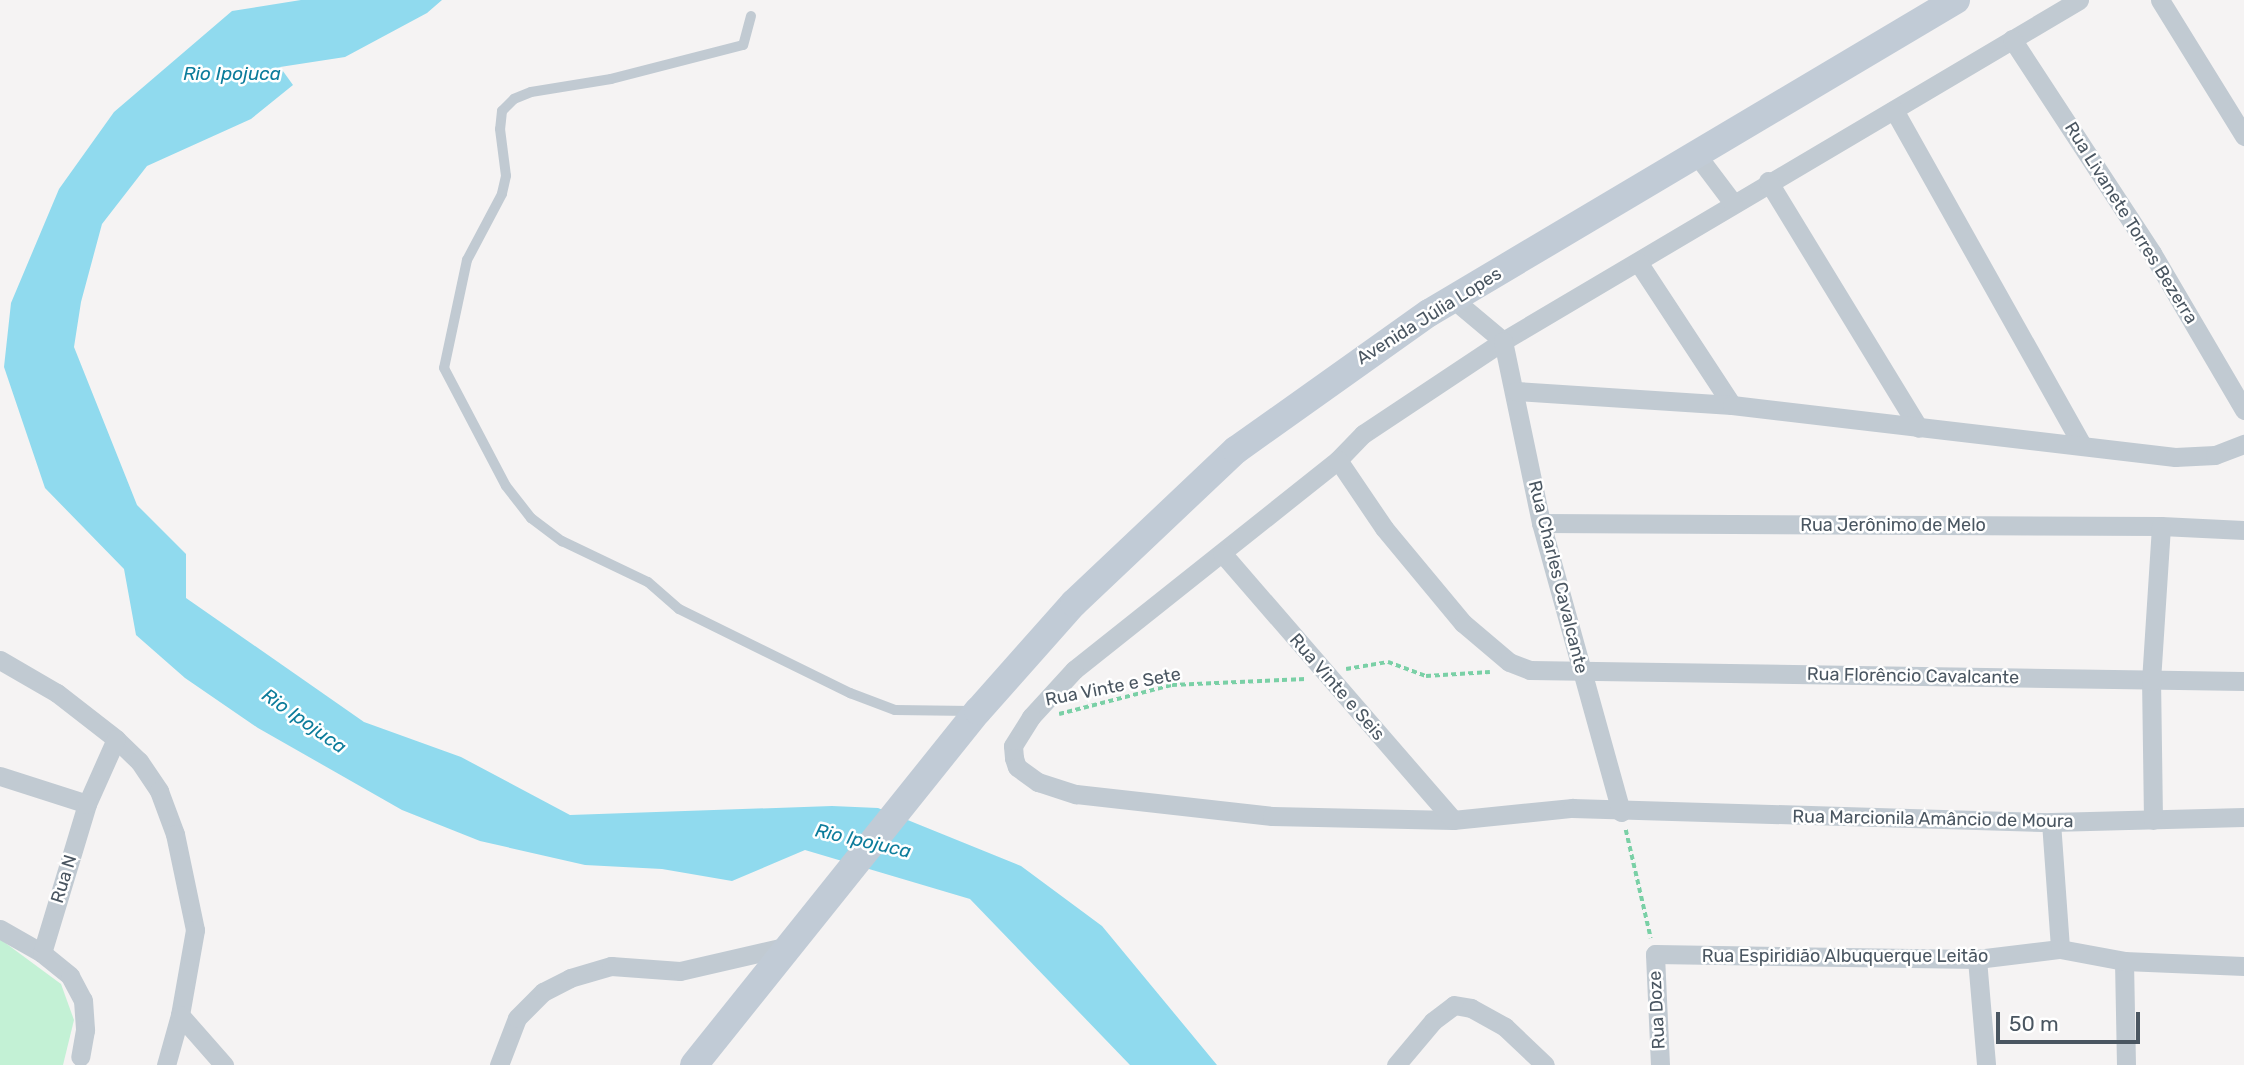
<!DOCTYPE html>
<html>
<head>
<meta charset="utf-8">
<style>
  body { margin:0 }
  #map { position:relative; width:2244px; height:1065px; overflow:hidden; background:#f5f3f3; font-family:Rubik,sans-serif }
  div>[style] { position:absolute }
  .green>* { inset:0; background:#c3f1d5 }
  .water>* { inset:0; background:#90daee }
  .path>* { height:3.5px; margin-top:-1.75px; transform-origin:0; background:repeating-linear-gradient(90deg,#7ad0a6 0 5px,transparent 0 8.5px) }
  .service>* { height:10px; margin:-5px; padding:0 5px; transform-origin:5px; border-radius:5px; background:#c1cad2 }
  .minor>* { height:19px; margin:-9.5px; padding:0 9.5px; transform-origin:9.5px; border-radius:9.5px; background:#c1cad2 }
  .secondary>* { height:28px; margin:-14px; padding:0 14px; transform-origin:14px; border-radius:14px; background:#c1cbd6 }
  span { translate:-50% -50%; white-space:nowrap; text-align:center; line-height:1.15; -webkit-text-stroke:5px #fff; paint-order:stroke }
  .street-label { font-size:18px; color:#4a5661 }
  .water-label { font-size:19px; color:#0c7c9b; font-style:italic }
  .scale { position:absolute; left:1996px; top:1012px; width:144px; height:32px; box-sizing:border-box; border:4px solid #4a5661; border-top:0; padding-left:9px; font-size:21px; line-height:24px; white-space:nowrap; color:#4a5661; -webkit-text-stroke:5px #fff; paint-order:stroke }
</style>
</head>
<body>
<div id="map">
  <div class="green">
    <div style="clip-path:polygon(0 939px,61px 984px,74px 1020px,63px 1065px,0 1065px)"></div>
  </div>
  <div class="water">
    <div style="clip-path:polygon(301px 0,442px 0,427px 13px,345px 57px,280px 67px,293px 85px,251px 119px,147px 166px,102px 224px,81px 302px,74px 347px,137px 505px,186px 554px,186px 598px,364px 722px,461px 757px,570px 815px,832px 806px,878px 808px,1021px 866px,1102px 926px,1217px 1065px,1130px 1065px,970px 899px,805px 850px,732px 881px,662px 869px,585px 865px,480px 841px,402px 810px,258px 728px,185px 678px,136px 635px,124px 569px,45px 488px,4px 367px,11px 303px,59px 189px,114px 112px,232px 11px)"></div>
  </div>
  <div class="path">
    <div style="left:1346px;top:669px;width:43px;rotate:-9.5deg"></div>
    <div style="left:1388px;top:662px;width:40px;rotate:20.2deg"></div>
    <div style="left:1426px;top:676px;width:64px;rotate:-3.6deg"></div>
    <div style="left:1059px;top:714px;width:117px;rotate:-14.4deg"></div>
    <div style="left:1172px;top:685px;width:134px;rotate:-2.6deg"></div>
    <div style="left:1626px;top:830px;width:111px;rotate:77deg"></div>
  </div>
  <div class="service">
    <div style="left:751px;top:16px;width:30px;rotate:105deg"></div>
    <div style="left:743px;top:45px;width:136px;rotate:165.6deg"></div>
    <div style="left:611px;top:79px;width:81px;rotate:170.8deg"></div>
    <div style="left:531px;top:92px;width:18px;rotate:158deg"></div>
    <div style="left:514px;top:99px;width:17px;rotate:135deg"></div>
    <div style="left:502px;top:111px;width:18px;rotate:96deg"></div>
    <div style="left:500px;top:129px;width:47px;rotate:82.7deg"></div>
    <div style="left:506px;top:176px;width:18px;rotate:103deg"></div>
    <div style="left:502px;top:194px;width:75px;rotate:117.9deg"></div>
    <div style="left:467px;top:260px;width:110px;rotate:102deg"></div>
    <div style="left:444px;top:368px;width:133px;rotate:62.3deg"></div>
    <div style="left:506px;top:486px;width:41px;rotate:52deg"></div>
    <div style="left:531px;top:518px;width:39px;rotate:37deg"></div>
    <div style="left:562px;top:541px;width:95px;rotate:25.5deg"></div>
    <div style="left:648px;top:582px;width:41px;rotate:41.1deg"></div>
    <div style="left:679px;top:609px;width:191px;rotate:26.2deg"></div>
    <div style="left:850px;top:693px;width:48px;rotate:20.7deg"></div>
    <div style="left:895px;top:710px;width:76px;rotate:0.8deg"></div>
  </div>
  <div class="minor">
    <div style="left:2079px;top:0;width:669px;rotate:149.37deg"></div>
    <div style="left:1503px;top:341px;width:168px;rotate:146.4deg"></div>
    <div style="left:1363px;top:434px;width:36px;rotate:134deg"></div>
    <div style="left:1338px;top:460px;width:337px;rotate:141.5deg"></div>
    <div style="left:1074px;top:670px;width:64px;rotate:132.5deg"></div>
    <div style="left:1031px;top:717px;width:34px;rotate:122deg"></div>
    <div style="left:1013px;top:746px;width:12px;rotate:85deg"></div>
    <div style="left:1014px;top:758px;width:9px;rotate:72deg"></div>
    <div style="left:1017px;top:767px;width:26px;rotate:36deg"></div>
    <div style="left:1038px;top:782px;width:40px;rotate:18deg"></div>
    <div style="left:1076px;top:794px;width:197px;rotate:6.4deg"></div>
    <div style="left:1272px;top:816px;width:181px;rotate:1.3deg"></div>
    <div style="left:1453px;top:820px;width:120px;rotate:-5.8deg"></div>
    <div style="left:1572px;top:808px;width:479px;rotate:1.7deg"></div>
    <div style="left:2051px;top:822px;width:193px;rotate:-1.5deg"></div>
    <div style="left:2160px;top:0;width:160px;rotate:58.3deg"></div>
    <div style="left:2012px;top:39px;width:256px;rotate:56.8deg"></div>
    <div style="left:2152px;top:253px;width:182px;rotate:59.6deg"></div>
    <div style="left:1894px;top:110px;width:381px;rotate:60.7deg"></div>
    <div style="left:1696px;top:154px;width:61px;rotate:52.9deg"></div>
    <div style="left:1768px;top:181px;width:289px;rotate:58.6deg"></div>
    <div style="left:1638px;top:262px;width:171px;rotate:56.7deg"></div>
    <div style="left:1453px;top:299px;width:65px;rotate:40deg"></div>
    <div style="left:1503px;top:341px;width:186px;rotate:78.2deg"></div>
    <div style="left:1541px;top:523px;width:300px;rotate:74.5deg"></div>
    <div style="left:1516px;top:391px;width:216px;rotate:3.7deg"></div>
    <div style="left:1732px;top:405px;width:446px;rotate:6.7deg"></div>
    <div style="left:2175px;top:457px;width:40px;rotate:-2.9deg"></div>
    <div style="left:2215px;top:455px;width:31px;rotate:-21deg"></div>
    <div style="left:1338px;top:460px;width:82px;rotate:55.9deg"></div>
    <div style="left:1384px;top:528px;width:124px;rotate:50.3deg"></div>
    <div style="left:1463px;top:623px;width:60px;rotate:40.3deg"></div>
    <div style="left:1509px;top:662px;width:22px;rotate:21deg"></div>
    <div style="left:1530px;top:670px;width:714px;rotate:0.88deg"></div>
    <div style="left:1541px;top:523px;width:620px;rotate:0.28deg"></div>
    <div style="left:2161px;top:526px;width:83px;rotate:2.8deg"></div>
    <div style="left:1222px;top:553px;width:353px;rotate:49.1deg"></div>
    <div style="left:0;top:660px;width:66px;rotate:30.1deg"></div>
    <div style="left:57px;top:693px;width:75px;rotate:37.9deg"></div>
    <div style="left:116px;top:739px;width:32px;rotate:44deg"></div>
    <div style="left:139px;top:761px;width:36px;rotate:56deg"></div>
    <div style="left:159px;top:791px;width:46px;rotate:69.6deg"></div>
    <div style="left:175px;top:834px;width:98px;rotate:78.2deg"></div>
    <div style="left:195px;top:930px;width:86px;rotate:100deg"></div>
    <div style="left:180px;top:1015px;width:52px;rotate:105.6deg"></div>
    <div style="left:0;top:776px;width:91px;rotate:17.8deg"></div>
    <div style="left:2153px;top:820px;width:139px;rotate:-90.8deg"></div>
    <div style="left:2151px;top:681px;width:155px;rotate:-86.3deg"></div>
    <div style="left:2051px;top:822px;width:127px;rotate:85.9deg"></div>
    <div style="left:0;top:929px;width:48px;rotate:29.7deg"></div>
    <div style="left:42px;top:953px;width:36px;rotate:39deg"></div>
    <div style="left:70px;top:976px;width:27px;rotate:62deg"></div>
    <div style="left:83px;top:1000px;width:30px;rotate:86deg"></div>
    <div style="left:85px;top:1030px;width:27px;rotate:100deg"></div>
    <div style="left:42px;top:953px;width:156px;rotate:-73.2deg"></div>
    <div style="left:87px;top:804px;width:71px;rotate:-66deg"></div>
    <div style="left:1977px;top:959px;width:106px;rotate:85.1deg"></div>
    <div style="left:2124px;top:961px;width:104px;rotate:88.9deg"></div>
    <div style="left:180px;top:1015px;width:67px;rotate:48.7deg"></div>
    <div style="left:499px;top:1065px;width:50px;rotate:-69deg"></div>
    <div style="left:517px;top:1018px;width:37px;rotate:-45deg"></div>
    <div style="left:543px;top:992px;width:30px;rotate:-27deg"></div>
    <div style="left:570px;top:978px;width:43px;rotate:-16.3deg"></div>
    <div style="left:611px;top:966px;width:69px;rotate:4.1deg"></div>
    <div style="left:680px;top:971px;width:116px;rotate:-13deg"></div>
    <div style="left:1396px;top:1065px;width:57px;rotate:-49.9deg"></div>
    <div style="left:1433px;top:1021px;width:26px;rotate:-37deg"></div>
    <div style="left:1454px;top:1005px;width:17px;rotate:10deg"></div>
    <div style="left:1471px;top:1008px;width:39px;rotate:29deg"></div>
    <div style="left:1505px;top:1027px;width:55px;rotate:43.5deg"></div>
    <div style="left:1660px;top:1065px;width:111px;rotate:-92.6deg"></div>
    <div style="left:1655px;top:954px;width:322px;rotate:0.9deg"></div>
    <div style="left:1977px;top:959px;width:84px;rotate:-6.9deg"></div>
    <div style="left:2060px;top:949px;width:65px;rotate:10.6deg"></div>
    <div style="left:2124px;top:961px;width:120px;rotate:2.4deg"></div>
  </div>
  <div class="secondary">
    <div style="left:694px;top:1065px;width:454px;rotate:-51.3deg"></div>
    <div style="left:978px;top:711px;width:144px;rotate:-48.4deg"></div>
    <div style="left:1074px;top:603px;width:223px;rotate:-43.4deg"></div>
    <div style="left:1236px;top:450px;width:237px;rotate:-35.4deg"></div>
    <div style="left:1429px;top:313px;width:613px;rotate:-30.71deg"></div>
  </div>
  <div class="street-label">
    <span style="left:2131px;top:223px;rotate:58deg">Rua Livanete Torres Bezerra</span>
    <span style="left:1429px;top:316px;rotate:-32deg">Avenida Júlia Lopes</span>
    <span style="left:1893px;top:525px">Rua Jerônimo de Melo</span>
    <span style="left:1558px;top:577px;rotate:76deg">Rua Charles Cavalcante</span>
    <span style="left:1913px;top:676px;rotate:1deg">Rua Florêncio Cavalcante</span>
    <span style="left:1113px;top:687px;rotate:-11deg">Rua Vinte e Sete</span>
    <span style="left:1337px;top:687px;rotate:49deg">Rua Vinte e Seis</span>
    <span style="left:1933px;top:819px;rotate:1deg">Rua Marcionila Amâncio de Moura</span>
    <span style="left:64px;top:879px;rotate:-73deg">Rua N</span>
    <span style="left:1845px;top:956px">Rua Espiridião Albuquerque Leitão</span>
    <span style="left:1657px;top:1010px;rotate:-93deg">Rua Doze</span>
  </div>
  <div class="water-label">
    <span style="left:232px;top:74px">Rio Ipojuca</span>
    <span style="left:304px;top:721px;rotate:35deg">Rio Ipojuca</span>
    <span style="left:863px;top:841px;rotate:13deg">Rio Ipojuca</span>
  </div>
  <div class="scale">50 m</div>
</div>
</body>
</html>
